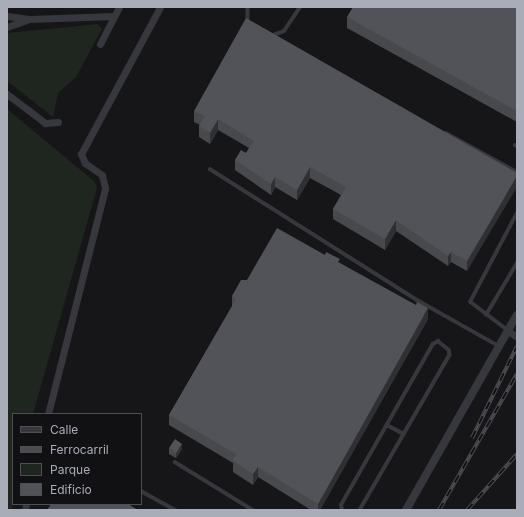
<!DOCTYPE html>
<html>
<head>
<meta charset="utf-8">
<style>
  body { margin:0 }
  #map { position:relative; width:524px; height:517px; overflow:hidden; background:#161618; font-family:Inter,sans-serif }
  div>[style] { position:absolute }
  .green>* { inset:0; background:#1e261f }
  .service>* { height:3.5px; margin:-1.75px; padding:0 1.75px; transform-origin:1.75px; border-radius:1.75px; background:#37383d }
  .minor>* { height:7px; margin:-3.5px; padding:0 3.5px; transform-origin:3.5px; border-radius:3.5px; background:#37383d }
  .tertiary>* { height:8px; margin:-4px; padding:0 4px; transform-origin:4px; border-radius:4px; background:#37383d }
  .rail>* { height:4px; margin-top:-2px; transform-origin:0; background:repeating-linear-gradient(90deg,#111113 0 8px,#4a4c52 0 16px); box-sizing:border-box; border-block:1px solid #4a4c52 }
  .wall>* { inset:0; background:#47494d }
  .shaded-wall>* { inset:0; background:#2f3033 }
  .building>* { inset:0; background:#525359 }
  span { translate:-50% -50%; white-space:nowrap; text-align:center; line-height:1.15; -webkit-text-stroke:4px #111113; paint-order:stroke }
  .frame { position:absolute; inset:0; border:8px solid #a8adb8; pointer-events:none }
  .legend { position:absolute; left:12px; top:413px; width:130px; height:92px; box-sizing:border-box; background:#111113; border:1px solid #4d4f55; margin:0; padding:5px 7px; list-style:none; font-size:12px; color:#a8adb8 }
  .legend li { display:flex; align-items:center; gap:8px; height:20px }
  .legend b { width:20px; border:1px solid #4d4f55 }
</style>
</head>
<body>
<div id="map">
  <div class="green">
    <div style="clip-path:polygon(98px 24px,102px 29px,76px 77px,58px 93px,53px 117px,7px 81px,7px 33px)"></div>
    <div style="clip-path:polygon(7px 109px,94px 181px,97px 188px,33px 414px,13px 414px,12px 510px,7px 510px)"></div>
  </div>
  <div class="service">
    <div style="left:248px;top:7px;width:15px;rotate:90deg"></div>
    <div style="left:271px;top:36px;width:14px;rotate:-21deg"></div>
    <div style="left:284px;top:31px;width:29px;rotate:-56deg"></div>
    <div style="left:446px;top:133px;width:81px;rotate:28.8deg"></div>
    <div style="left:515px;top:145px;width:2px;rotate:27deg"></div>
    <div style="left:210px;top:169px;width:247px;rotate:32.3deg"></div>
    <div style="left:419px;top:301px;width:92px;rotate:29.4deg"></div>
    <div style="left:486px;top:315px;width:61px;rotate:-59.2deg"></div>
    <div style="left:507px;top:330px;width:46px;rotate:-142.9deg"></div>
    <div style="left:470px;top:302px;width:101px;rotate:-62.2deg"></div>
    <div style="left:387px;top:425px;width:19px;rotate:28deg"></div>
    <div style="left:175px;top:462px;width:92px;rotate:31.6deg"></div>
    <div style="left:141px;top:491px;width:39px;rotate:29deg"></div>
    <div style="left:342px;top:510px;width:5px;rotate:-101deg"></div>
    <div style="left:341px;top:505px;width:185px;rotate:-60.3deg"></div>
    <div style="left:433px;top:344px;width:6px;rotate:-31deg"></div>
    <div style="left:438px;top:341px;width:14px;rotate:39deg"></div>
    <div style="left:449px;top:350px;width:5px;rotate:79deg"></div>
    <div style="left:450px;top:355px;width:179px;rotate:120.1deg"></div>
  </div>
  <div class="minor">
    <div style="left:7px;top:16px;width:22px;rotate:8deg"></div>
    <div style="left:29px;top:19px;width:85px;rotate:-2deg"></div>
    <div style="left:7px;top:27px;width:23px;rotate:-20deg"></div>
    <div style="left:100px;top:44px;width:42px;rotate:-62.8deg"></div>
    <div style="left:7px;top:94px;width:48px;rotate:37.3deg"></div>
    <div style="left:45px;top:123px;width:13px;rotate:-4deg"></div>
    <div style="left:508px;top:331px;width:11px;rotate:34deg"></div>
    <div style="left:48px;top:414px;width:233px;rotate:-75.8deg"></div>
    <div style="left:105px;top:188px;width:13px;rotate:-103deg"></div>
    <div style="left:102px;top:175px;width:21px;rotate:-145deg"></div>
    <div style="left:85px;top:163px;width:10px;rotate:-114deg"></div>
    <div style="left:81px;top:154px;width:167px;rotate:-61.7deg"></div>
    <div style="left:25px;top:510px;width:6px;rotate:-81deg"></div>
  </div>
  <div class="tertiary">
    <div style="left:406px;top:510px;width:224px;rotate:-60.4deg"></div>
  </div>
  <div class="rail">
    <div style="left:472px;top:438px;width:102px;rotate:-63.9deg"></div>
    <div style="left:439px;top:510px;width:157px;rotate:-60.2deg"></div>
    <div style="left:467px;top:510px;width:75px;rotate:-48.2deg"></div>
  </div>
  <div class="wall">
    <div style="clip-path:polygon(517px 7px,517px 122px,347px 28px,347px 17px)"></div>
    <div style="clip-path:polygon(194px 111px,517px 173px,467px 271px,451px 262px,448px 266px,396px 231px,385px 250px,333px 219px,333px 209px,341px 195px,310px 178px,297px 200px,275px 187px,271px 195px,235px 170px,235px 160px,246px 153px,249px 148px,218px 130px,210px 144px,199px 137px,199px 126px,200px 125px,194px 122px)"></div>
    <div style="clip-path:polygon(340px 263px,428px 319px,320px 510px,311px 510px,258px 477px,253px 485px,233px 472px,233px 463px,169px 425px,169px 415px,232px 307px,232px 296px,247px 280px)"></div>
    <div style="clip-path:polygon(169px 448px,182px 449px,176px 458px,169px 454px)"></div>
  </div>
  <div class="shaded-wall">
    <div style="clip-path:polygon(218px 119px,218px 130px,210px 144px,210px 133px)"></div>
    <div style="clip-path:polygon(310px 167px,310px 178px,297px 200px,297px 190px)"></div>
    <div style="clip-path:polygon(517px 176px,517px 187px,467px 271px,467px 261px)"></div>
    <div style="clip-path:polygon(275px 177px,275px 187px,271px 195px,271px 184px)"></div>
    <div style="clip-path:polygon(396px 220px,396px 231px,385px 250px,385px 239px)"></div>
    <div style="clip-path:polygon(451px 252px,451px 262px,448px 266px,448px 256px)"></div>
    <div style="clip-path:polygon(428px 308px,428px 319px,320px 510px,318px 510px,318px 504px)"></div>
    <div style="clip-path:polygon(182px 444px,182px 449px,176px 458px,176px 453px)"></div>
    <div style="clip-path:polygon(258px 467px,258px 477px,253px 485px,253px 474px)"></div>
  </div>
  <div class="building">
    <div style="clip-path:polygon(353px 7px,517px 7px,517px 111px,347px 17px)"></div>
    <div style="clip-path:polygon(246px 18px,517px 173px,517px 176px,467px 261px,451px 252px,448px 256px,396px 220px,385px 239px,333px 209px,346px 187px,310px 167px,297px 190px,275px 177px,271px 184px,235px 160px,241px 150px,246px 153px,254px 141px,218px 119px,210px 133px,199px 126px,205px 116px,194px 111px)"></div>
    <div style="clip-path:polygon(277px 228px,325px 255px,326px 252px,340px 259px,338px 262px,416px 305px,417px 302px,428px 308px,318px 504px,258px 467px,253px 474px,233px 461px,236px 454px,169px 415px,236px 299px,232px 296px,241px 280px,247px 280px)"></div>
    <div style="clip-path:polygon(175px 439px,182px 444px,176px 453px,169px 448px)"></div>
    <div style="clip-path:polygon(51px 504px,128px 504px,138px 510px,47px 510px)"></div>
  </div>
  <div class="frame"></div>
  <ul class="legend">
  <li><b style="height:5px;background:#37383d"></b>Calle</li>
  <li><b style="height:5px;background:#4a4c52"></b>Ferrocarril</li>
  <li><b style="height:11px;background:#1e261f"></b>Parque</li>
  <li><b style="height:11px;background:#525359"></b>Edificio</li>
  </ul>
</div>
</body>
</html>
